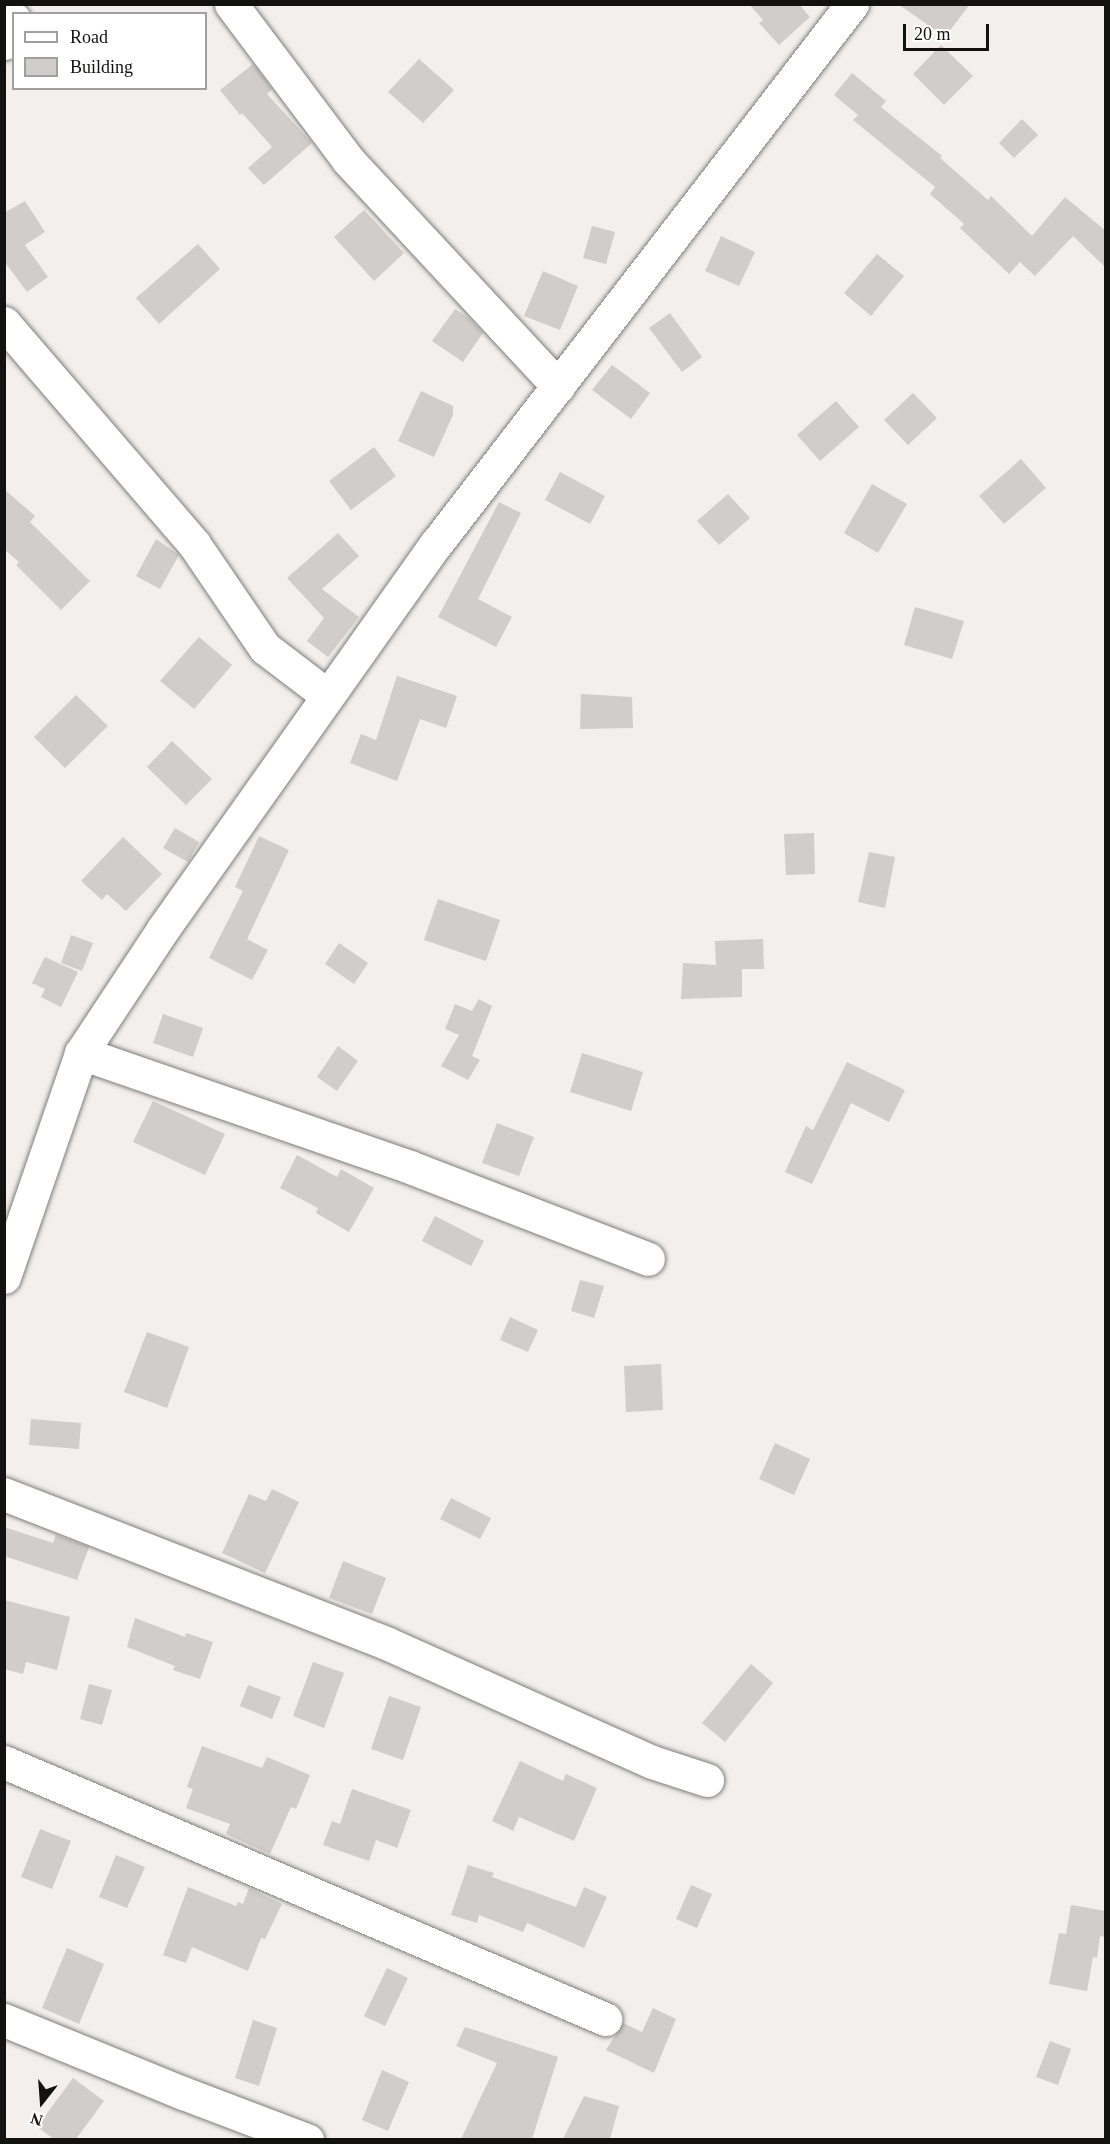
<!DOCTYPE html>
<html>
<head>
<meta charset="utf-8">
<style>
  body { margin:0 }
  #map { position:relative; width:1110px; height:2144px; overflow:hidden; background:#f2efec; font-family:"Times New Roman",serif }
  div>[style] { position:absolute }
  .building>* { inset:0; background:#d0cdca }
  .roads { filter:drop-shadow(0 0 2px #7f7d7b) drop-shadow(0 0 2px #7f7d7b) }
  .minor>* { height:33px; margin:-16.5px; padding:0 16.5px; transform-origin:16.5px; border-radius:16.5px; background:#fff }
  span { translate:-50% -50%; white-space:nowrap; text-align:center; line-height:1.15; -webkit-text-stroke:4.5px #fff; paint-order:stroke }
  .frame { position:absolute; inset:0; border:6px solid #121211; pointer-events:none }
  .legend { position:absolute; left:12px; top:12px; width:195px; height:78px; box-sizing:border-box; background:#fff; border:2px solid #a0a0a0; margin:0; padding:8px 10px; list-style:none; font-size:18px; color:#121211 }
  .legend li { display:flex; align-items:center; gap:12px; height:30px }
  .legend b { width:30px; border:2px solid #a0a0a0 }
  .north { position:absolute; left:12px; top:2072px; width:60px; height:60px; -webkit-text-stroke:4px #fff; paint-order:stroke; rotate:197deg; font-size:16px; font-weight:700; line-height:24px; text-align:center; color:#121211 }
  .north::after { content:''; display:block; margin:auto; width:21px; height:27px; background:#121211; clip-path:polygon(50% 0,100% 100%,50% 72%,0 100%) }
  .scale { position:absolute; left:903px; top:24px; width:86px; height:27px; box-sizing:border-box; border:3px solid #121211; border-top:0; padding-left:8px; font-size:18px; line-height:21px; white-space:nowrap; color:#121211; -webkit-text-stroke:4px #fff; paint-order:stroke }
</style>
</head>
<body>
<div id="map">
  <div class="building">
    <div style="clip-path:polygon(749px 4px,799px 4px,810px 17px,779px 45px,759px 23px,763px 20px)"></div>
    <div style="clip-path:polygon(898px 4px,970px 4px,945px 37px)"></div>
    <div style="clip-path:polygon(941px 45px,973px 76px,944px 105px,913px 74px)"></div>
    <div style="clip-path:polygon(419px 59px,454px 90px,423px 123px,388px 92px)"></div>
    <div style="clip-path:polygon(253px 64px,272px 89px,267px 94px,312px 143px,264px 185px,248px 168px,272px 147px,242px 113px,240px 115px,220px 90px)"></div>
    <div style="clip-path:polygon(852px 73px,886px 101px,881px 107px,942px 156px,940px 158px,988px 200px,991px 196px,1032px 236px,1065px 197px,1106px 231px,1106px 268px,1073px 236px,1035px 276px,1020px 262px,1009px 274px,960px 228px,964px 224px,930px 194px,935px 187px,853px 120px,858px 115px,834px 95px)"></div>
    <div style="clip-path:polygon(1022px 119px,1038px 135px,1014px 158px,999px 143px)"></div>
    <div style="clip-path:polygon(25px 201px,45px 232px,25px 245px,48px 277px,27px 292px,4px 261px,4px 213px)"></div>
    <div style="clip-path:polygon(364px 210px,404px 253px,374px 281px,334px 237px)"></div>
    <div style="clip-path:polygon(592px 226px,615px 232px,606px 264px,583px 258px)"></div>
    <div style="clip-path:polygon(721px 236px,755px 252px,739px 286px,705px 271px)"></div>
    <div style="clip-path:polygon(198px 244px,220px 269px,159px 324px,136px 298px)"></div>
    <div style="clip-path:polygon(877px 254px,904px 276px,871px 316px,844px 293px)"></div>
    <div style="clip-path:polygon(543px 271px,578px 286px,560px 330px,524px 316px)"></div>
    <div style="clip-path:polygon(455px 309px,470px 319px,483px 333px,463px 362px,432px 341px)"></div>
    <div style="clip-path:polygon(670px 313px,702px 357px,682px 372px,649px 328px)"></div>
    <div style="clip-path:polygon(612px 365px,650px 393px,631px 419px,592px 390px)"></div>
    <div style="clip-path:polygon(421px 391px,453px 406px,453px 415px,434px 457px,398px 441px)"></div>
    <div style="clip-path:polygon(913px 393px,937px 418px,908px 445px,884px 420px)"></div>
    <div style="clip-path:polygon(836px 401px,859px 427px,820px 461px,797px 435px)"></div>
    <div style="clip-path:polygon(374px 447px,396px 476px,351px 510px,329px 481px)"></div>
    <div style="clip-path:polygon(1021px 459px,1046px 488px,1004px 524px,979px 496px)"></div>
    <div style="clip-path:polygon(560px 472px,605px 496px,590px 524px,545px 500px)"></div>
    <div style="clip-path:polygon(872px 484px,907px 504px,878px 553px,844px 533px)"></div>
    <div style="clip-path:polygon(4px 489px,35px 516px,30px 522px,90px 581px,61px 610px,16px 565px,19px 562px,4px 549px)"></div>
    <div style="clip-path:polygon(728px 494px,750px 518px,719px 545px,697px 521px)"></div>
    <div style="clip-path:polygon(499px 502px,521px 513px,478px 599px,512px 617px,496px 647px,438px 617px)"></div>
    <div style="clip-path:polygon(338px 533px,359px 556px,322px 589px,359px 617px,328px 657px,307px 641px,324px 618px,287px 578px)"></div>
    <div style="clip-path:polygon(156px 539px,179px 555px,160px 589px,136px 576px)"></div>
    <div style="clip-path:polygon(915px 607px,964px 621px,952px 659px,904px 645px)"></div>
    <div style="clip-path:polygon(199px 637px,232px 665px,194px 709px,160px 681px)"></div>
    <div style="clip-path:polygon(397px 676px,457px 696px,446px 728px,420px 719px,397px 781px,350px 763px,361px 734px,376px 740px)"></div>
    <div style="clip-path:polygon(581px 694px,632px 697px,633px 728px,580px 729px)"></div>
    <div style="clip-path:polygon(76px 695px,108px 726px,65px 768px,34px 737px)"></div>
    <div style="clip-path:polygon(172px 741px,212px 779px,186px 805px,147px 767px)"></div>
    <div style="clip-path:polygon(175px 828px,199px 842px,188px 862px,163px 848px)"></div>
    <div style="clip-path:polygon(814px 833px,815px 874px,786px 875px,784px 834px)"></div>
    <div style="clip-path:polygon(259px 836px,289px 850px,247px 939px,268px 950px,252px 980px,209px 958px,243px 891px,235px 887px)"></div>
    <div style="clip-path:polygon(123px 837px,162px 874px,126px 911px,107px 894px,102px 900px,81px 881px)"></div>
    <div style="clip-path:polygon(869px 852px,895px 857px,885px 908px,858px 902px)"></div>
    <div style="clip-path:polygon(438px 899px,500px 920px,486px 961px,424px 940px)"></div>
    <div style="clip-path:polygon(71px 935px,93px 943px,82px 971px,61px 963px)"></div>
    <div style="clip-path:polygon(763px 939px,764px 969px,742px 969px,742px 997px,681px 999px,683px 963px,716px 965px,715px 941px)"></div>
    <div style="clip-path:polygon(339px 943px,368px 963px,354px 984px,325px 964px)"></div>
    <div style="clip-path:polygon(45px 957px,78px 972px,61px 1007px,41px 997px,45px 989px,32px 983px)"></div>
    <div style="clip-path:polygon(479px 999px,492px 1006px,472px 1056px,480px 1060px,468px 1080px,441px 1066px,459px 1035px,445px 1029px,455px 1004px,472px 1011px)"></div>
    <div style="clip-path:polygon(163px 1014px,203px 1028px,193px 1057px,153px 1043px)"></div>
    <div style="clip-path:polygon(338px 1046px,358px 1061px,337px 1091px,317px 1077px)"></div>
    <div style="clip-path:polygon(582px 1053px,643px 1072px,631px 1111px,570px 1092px)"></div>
    <div style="clip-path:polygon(847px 1062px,905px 1090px,889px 1122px,851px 1103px,812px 1184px,785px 1172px,806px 1126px,813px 1130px)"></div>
    <div style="clip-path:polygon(153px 1101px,225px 1134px,205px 1175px,133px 1142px)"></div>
    <div style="clip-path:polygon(497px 1123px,534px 1137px,519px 1176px,482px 1163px)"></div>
    <div style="clip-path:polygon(297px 1155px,337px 1177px,341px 1169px,374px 1188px,349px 1232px,316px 1213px,318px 1208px,280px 1188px)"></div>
    <div style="clip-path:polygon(435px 1216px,484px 1241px,471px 1266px,422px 1241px)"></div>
    <div style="clip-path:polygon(580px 1280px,604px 1286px,594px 1318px,571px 1311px)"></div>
    <div style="clip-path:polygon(510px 1317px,538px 1330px,528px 1352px,500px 1340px)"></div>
    <div style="clip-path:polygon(147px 1332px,189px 1347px,167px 1408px,124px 1392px)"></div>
    <div style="clip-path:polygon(661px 1364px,663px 1410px,626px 1412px,624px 1366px)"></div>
    <div style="clip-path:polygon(31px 1419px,81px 1423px,79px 1449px,29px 1445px)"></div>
    <div style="clip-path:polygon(775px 1443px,810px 1459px,794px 1495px,759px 1479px)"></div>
    <div style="clip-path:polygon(272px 1489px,299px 1502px,265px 1573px,222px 1553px,249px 1494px,266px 1501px)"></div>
    <div style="clip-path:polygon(451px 1498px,491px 1518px,480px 1539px,440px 1519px)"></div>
    <div style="clip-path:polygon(4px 1527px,53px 1543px,56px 1535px,89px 1547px,77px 1580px,4px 1556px)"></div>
    <div style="clip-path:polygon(343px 1561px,386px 1578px,372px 1614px,329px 1598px)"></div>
    <div style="clip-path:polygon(4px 1600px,70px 1617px,57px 1670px,26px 1662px,23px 1674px,4px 1669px)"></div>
    <div style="clip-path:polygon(135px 1618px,185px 1637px,186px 1633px,213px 1642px,200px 1679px,173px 1670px,175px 1666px,127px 1647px)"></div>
    <div style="clip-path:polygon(313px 1662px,344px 1673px,324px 1728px,293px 1716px)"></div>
    <div style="clip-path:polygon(751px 1664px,773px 1683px,725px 1742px,702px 1723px)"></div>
    <div style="clip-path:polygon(89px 1684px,112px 1690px,102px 1725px,80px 1719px)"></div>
    <div style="clip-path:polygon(248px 1685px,281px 1697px,272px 1719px,240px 1706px)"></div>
    <div style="clip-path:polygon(389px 1696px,421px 1707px,403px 1760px,371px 1749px)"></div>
    <div style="clip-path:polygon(202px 1746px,262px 1768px,267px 1757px,310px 1775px,296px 1809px,291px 1807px,270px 1854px,226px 1834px,230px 1824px,186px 1808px,193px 1789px,187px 1787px)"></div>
    <div style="clip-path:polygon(520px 1761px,563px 1781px,566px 1774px,597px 1788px,574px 1841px,519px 1817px,513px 1831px,492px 1821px)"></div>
    <div style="clip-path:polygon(352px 1789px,411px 1810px,397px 1848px,376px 1840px,369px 1861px,323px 1845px,332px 1821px,340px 1824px)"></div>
    <div style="clip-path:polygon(40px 1829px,71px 1841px,52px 1889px,21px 1877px)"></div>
    <div style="clip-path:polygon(116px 1855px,145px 1867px,127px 1908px,99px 1897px)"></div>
    <div style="clip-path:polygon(468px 1865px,494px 1873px,492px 1877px,576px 1907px,584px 1887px,607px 1897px,584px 1948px,527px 1923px,523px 1932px,479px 1915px,477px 1923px,451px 1915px)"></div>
    <div style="clip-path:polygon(691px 1885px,712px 1894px,697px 1928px,676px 1919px)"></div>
    <div style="clip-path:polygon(188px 1887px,236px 1906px,238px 1902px,243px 1904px,249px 1888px,282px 1904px,265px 1939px,261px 1938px,248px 1971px,192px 1947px,186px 1963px,163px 1955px)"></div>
    <div style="clip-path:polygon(1071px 1905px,1106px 1911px,1106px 1937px,1100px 1936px,1097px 1958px,1093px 1957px,1087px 1991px,1049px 1984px,1059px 1933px,1066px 1934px)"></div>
    <div style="clip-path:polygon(67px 1948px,104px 1964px,79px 2024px,42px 2008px)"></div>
    <div style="clip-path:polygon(387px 1968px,408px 1978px,385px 2026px,364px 2016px)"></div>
    <div style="clip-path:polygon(653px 2008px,676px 2019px,654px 2073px,606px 2050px,623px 2023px,642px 2032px)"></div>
    <div style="clip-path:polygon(253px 2020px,277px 2028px,259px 2086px,235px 2078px)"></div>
    <div style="clip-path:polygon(465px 2027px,558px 2057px,532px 2139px,461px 2139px,497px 2063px,456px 2046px)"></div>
    <div style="clip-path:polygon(1050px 2041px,1071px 2049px,1058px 2085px,1036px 2077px)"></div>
    <div style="clip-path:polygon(382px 2070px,409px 2082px,388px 2131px,362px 2120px)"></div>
    <div style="clip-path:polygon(73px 2078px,104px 2101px,76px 2139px,54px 2139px,37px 2127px)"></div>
    <div style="clip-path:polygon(584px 2096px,619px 2106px,610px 2139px,563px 2139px)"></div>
  </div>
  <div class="roads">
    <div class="minor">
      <div style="left:231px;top:4px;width:195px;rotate:53.1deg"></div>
      <div style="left:348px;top:160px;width:309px;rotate:47.1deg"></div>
      <div style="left:4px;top:43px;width:26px;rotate:-67deg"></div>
      <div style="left:4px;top:323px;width:291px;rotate:49.3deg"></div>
      <div style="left:194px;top:544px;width:126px;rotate:55.7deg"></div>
      <div style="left:265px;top:648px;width:79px;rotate:37.3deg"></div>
      <div style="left:81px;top:1053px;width:348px;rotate:19.1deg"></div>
      <div style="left:410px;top:1167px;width:255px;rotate:21.1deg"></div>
      <div style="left:4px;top:1277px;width:237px;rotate:-71deg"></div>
      <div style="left:81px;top:1053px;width:149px;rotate:-56.5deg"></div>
      <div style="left:163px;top:929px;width:472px;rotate:-54.7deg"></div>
      <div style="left:436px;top:544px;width:682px;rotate:-52.39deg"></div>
      <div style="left:4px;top:1494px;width:410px;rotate:21.3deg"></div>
      <div style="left:386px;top:1643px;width:291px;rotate:24.1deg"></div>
      <div style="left:652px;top:1762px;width:58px;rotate:18.1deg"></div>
      <div style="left:4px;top:1762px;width:654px;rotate:23.15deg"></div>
      <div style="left:4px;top:2020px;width:193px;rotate:22.2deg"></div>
      <div style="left:183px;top:2093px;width:133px;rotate:20.8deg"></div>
    </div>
  </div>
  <div class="frame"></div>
  <ul class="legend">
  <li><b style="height:8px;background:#fff"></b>Road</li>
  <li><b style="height:16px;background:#d0cdca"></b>Building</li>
  </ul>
  <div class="north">N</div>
  <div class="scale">20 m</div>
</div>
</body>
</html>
